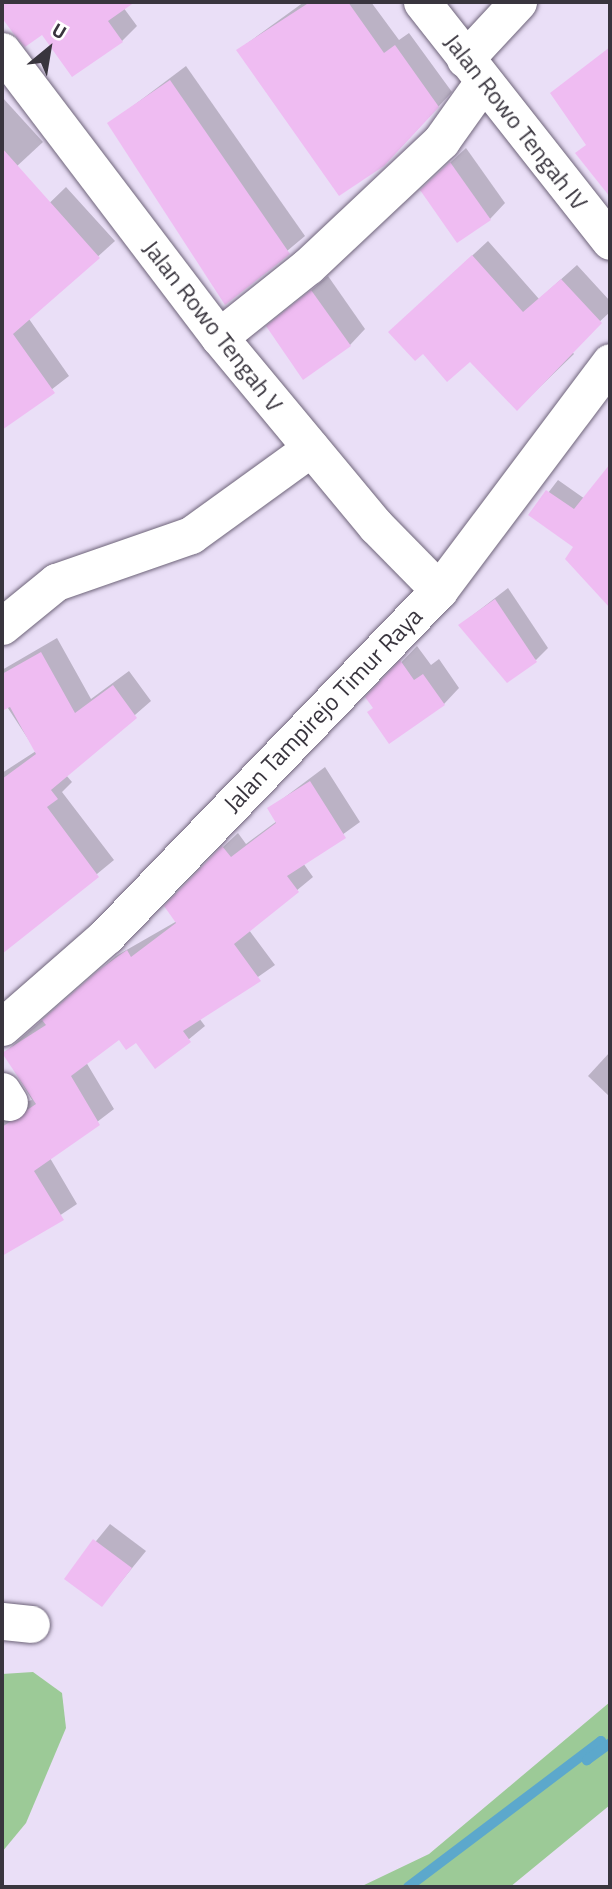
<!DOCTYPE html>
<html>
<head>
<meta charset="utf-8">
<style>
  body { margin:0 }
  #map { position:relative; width:612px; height:1889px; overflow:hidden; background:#eadff7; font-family:"Titillium Web",sans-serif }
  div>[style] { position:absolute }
  .green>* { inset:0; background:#9cca97 }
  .shadow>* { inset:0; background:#0003 }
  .stream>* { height:10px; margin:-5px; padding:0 5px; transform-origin:5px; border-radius:5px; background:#5ca8cc }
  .building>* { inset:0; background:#efbcf2 }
  .roads { filter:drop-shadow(0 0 2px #6e6479) drop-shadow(0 0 2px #6e6479) }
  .minor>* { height:37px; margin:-18.5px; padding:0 18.5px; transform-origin:18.5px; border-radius:18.5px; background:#fff }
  span { translate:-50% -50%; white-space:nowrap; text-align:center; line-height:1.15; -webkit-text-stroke:7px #fff; paint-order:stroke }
  .street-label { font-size:24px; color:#39353e }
  .frame { position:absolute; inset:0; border:4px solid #39353e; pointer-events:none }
  .north { position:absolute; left:14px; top:14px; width:70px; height:70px; -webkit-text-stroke:5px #fff; paint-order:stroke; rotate:30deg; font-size:19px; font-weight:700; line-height:28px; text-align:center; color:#39353e }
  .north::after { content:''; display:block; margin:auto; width:24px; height:32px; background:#39353e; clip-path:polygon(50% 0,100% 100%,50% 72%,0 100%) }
</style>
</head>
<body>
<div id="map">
  <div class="green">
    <div style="clip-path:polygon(33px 1672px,62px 1693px,66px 1728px,26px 1823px,2px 1852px,2px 1674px)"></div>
    <div style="clip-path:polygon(610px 1702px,610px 1805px,510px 1887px,360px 1887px,429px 1854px)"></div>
  </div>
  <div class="shadow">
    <div style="clip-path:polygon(2px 2px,130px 2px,123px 7px,137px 26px,122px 41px,43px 32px,25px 44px,2px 13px)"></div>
    <div style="clip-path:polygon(304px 2px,371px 2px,399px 40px,409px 33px,452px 92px,398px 150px,238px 50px)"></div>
    <div style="clip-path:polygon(186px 66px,305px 236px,226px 302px,109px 124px)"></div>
    <div style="clip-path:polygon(2px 97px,43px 142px,2px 180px)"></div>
    <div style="clip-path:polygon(466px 148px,505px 203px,490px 219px,438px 174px)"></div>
    <div style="clip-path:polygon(66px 187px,115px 241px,29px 319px,69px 376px,2px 428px,2px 249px)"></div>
    <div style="clip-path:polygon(488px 241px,539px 299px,577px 265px,610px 301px,610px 312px,570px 349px,574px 354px,517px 409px,470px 359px,406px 317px)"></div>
    <div style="clip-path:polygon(328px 276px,365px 329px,350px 345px,268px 327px)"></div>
    <div style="clip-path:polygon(610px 468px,610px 605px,567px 558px,576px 547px,531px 515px,558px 480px,585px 499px)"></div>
    <div style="clip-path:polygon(508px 588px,548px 648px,536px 660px,460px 625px)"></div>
    <div style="clip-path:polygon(57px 638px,91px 699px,129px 671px,151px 701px,66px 775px,72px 782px,62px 792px,114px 860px,2px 952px,2px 773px,36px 751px,2px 699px,2px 670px)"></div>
    <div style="clip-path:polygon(417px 646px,431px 665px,439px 659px,459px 688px,444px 704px,375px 707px,368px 697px)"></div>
    <div style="clip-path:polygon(325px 767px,360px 822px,303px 863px,313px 877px,249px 930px,275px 965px,199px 1018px,205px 1026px,155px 1067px,136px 1040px,119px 1037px,86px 1062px,114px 1109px,50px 1158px,77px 1204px,2px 1254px,2px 1086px,13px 1106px,32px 1100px,4px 1053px,116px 956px,177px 921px,166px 907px,223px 847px,238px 833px,246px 844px,277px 821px,269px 809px)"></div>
    <div style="clip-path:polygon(610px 1052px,610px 1097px,588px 1076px)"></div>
    <div style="clip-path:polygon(110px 1524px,146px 1551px,102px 1605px,66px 1578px)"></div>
  </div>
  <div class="stream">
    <div style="left:408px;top:1887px;width:242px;rotate:-37.1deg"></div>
    <div style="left:601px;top:1741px;width:24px;rotate:126deg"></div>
    <div style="left:587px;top:1760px;width:29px;rotate:-36deg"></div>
  </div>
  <div class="building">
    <div style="clip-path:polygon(2px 2px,135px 2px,108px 21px,123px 42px,72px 77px,42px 35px,25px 47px,13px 33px,2px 18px)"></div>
    <div style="clip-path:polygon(310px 2px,348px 2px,384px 53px,395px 45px,439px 107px,384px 166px,339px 196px,236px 50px)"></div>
    <div style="clip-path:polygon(610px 47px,610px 197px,575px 153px,586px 145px,550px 93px)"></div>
    <div style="clip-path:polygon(170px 80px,290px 254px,225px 305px,107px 123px)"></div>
    <div style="clip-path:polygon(2px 148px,100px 258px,13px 334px,55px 393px,2px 430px)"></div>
    <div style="clip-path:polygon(450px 162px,491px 220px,457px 243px,420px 190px)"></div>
    <div style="clip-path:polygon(472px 255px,523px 312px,561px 279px,602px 323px,517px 411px,470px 362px,447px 382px,423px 354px,415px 361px,388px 332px)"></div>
    <div style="clip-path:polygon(311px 290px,351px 346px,303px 380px,266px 326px)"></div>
    <div style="clip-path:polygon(610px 464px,610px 608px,565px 559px,573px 547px,528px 515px,546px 490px,574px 509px)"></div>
    <div style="clip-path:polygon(495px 599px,537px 662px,507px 683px,458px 625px)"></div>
    <div style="clip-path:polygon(41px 652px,75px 713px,113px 685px,137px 718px,51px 790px,58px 799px,47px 807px,99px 877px,2px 954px,2px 779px,36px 754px,10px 707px,2px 711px,2px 674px)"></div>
    <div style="clip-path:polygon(400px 660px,414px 680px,423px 674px,445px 705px,389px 744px,367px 712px,373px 708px,365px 697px)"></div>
    <div style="clip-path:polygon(310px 781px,346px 838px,287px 876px,299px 892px,234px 944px,261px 981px,183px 1031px,191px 1042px,155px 1069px,136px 1043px,126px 1050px,119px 1040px,71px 1076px,100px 1125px,34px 1171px,64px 1220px,2px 1256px,2px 1127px,36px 1104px,2px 1053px,46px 1025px,42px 1020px,99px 970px,127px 950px,131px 957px,176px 923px,164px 906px,222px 846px,231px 857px,276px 823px,267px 808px)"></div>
    <div style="clip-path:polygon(93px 1539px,132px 1568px,102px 1607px,64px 1579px)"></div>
  </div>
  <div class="roads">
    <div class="minor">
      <div style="left:422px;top:2px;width:304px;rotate:51.8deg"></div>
      <div style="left:2px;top:51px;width:359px;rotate:52.8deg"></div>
      <div style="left:219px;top:337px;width:246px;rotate:50.3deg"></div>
      <div style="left:376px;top:526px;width:90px;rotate:45.5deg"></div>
      <div style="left:465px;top:59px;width:78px;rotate:-47.1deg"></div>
      <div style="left:219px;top:337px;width:114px;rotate:-38.6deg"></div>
      <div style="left:308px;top:266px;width:183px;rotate:-43.2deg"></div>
      <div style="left:441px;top:141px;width:72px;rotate:-54.6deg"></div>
      <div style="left:2px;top:626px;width:70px;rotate:-39.2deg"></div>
      <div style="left:56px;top:582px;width:143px;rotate:-19.2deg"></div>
      <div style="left:191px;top:535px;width:148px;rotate:-35.9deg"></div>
      <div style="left:2px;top:1027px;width:138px;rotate:-41.2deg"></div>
      <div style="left:106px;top:936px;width:480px;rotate:-46.1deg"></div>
      <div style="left:439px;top:590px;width:285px;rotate:-53.1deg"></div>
      <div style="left:2px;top:1091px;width:13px;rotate:58deg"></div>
      <div style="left:2px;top:1621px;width:29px;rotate:6deg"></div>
    </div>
  </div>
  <div class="street-label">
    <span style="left:516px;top:122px;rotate:52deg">Jalan Rowo Tengah IV</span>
    <span style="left:213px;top:326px;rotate:52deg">Jalan Rowo Tengah V</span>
    <span style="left:323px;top:710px;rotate:-46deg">Jalan Tampirejo Timur Raya</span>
  </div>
  <div class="frame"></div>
  <div class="north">U</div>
</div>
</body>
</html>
